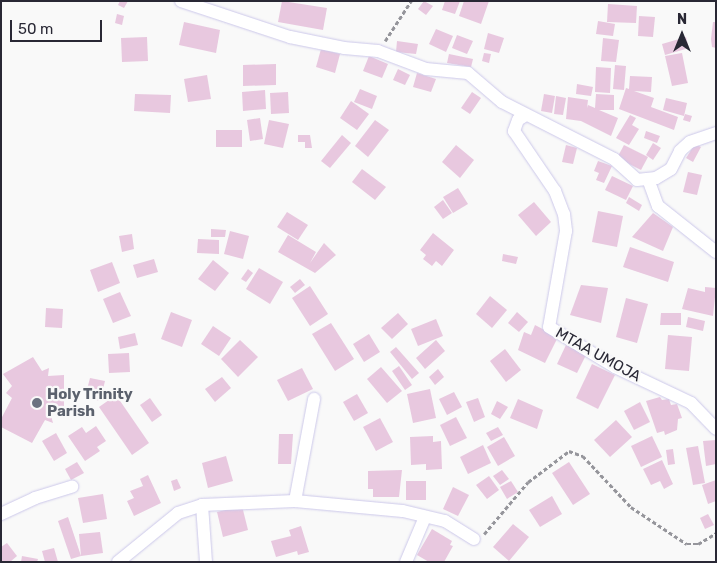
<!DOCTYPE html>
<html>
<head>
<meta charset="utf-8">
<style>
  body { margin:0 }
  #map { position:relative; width:717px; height:563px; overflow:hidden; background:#f9f9f9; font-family:Rubik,sans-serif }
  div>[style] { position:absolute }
  .building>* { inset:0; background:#e8c8df }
  .path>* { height:2.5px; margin-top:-1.25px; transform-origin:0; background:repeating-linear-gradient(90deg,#95959b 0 4px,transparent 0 6.5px) }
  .roads { filter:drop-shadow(0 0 1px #ccc8ea) drop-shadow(0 0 1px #ccc8ea) }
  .minor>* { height:12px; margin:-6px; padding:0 6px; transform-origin:6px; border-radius:6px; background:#fff }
  .dots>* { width:14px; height:14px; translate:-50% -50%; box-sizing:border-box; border:2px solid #f9f9f9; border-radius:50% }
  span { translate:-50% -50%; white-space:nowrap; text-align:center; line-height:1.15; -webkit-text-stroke:4.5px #f9f9f9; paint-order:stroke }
  .street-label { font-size:15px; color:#292835 }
  .worship-label { font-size:15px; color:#5b616d; font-weight:700 }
  .left { translate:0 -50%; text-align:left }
  .frame { position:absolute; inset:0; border:2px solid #292835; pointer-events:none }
  .north { position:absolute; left:657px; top:10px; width:50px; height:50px; -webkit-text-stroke:4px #f9f9f9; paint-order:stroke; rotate:0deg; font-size:14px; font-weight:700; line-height:20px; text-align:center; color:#292835 }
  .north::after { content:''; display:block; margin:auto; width:18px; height:22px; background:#292835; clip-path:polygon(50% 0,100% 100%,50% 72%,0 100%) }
  .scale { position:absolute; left:10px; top:20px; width:92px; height:22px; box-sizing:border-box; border:2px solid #292835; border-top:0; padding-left:6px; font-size:15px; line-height:18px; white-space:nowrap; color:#292835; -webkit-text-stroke:4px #f9f9f9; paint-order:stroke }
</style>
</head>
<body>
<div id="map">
  <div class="building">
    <div style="clip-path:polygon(120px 1px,128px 1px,124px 8px,118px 5px)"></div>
    <div style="clip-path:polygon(282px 1px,327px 8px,323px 30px,278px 22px)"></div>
    <div style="clip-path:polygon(424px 1px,433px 6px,426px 15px,418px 9px)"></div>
    <div style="clip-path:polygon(445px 1px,460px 1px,455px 14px,442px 10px)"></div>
    <div style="clip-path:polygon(464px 1px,489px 1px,481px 24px,459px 16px)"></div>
    <div style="clip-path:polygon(608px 4px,637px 6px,636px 23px,607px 22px)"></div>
    <div style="clip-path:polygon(117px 14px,124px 16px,122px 25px,115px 23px)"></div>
    <div style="clip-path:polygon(639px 16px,655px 17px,653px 37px,638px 36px)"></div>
    <div style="clip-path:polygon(598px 21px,615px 24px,613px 36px,596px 34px)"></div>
    <div style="clip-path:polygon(184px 22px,220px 30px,216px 53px,179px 45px)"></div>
    <div style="clip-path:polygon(713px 22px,716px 22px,716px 48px,712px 47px,711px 39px)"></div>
    <div style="clip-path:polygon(436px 29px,453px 36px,446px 52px,429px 44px)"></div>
    <div style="clip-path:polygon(488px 33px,504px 38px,499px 53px,484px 49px)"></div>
    <div style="clip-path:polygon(457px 35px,473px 41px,467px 54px,452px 48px)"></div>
    <div style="clip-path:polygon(147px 37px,148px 61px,122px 62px,121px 38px)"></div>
    <div style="clip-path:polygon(686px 37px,689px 48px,665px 55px,662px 44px)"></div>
    <div style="clip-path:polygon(603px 38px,619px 40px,616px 62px,601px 61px)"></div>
    <div style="clip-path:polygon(397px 41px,418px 44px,416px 54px,396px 52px)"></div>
    <div style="clip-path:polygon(321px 49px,340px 54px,335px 73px,316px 67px)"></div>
    <div style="clip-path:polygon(484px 53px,491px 54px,489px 63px,482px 61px)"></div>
    <div style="clip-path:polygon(682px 53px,688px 83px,672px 86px,665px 56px)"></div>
    <div style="clip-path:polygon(449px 54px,473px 59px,471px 67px,447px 63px)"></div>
    <div style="clip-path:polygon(369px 56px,388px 64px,382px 78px,363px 71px)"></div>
    <div style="clip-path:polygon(276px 64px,276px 85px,243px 86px,243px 65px)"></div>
    <div style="clip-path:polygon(615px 65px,626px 66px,624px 90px,613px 89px)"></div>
    <div style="clip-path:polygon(596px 67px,611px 68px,610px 93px,595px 92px)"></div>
    <div style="clip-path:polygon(398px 69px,410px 75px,405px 85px,393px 80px)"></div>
    <div style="clip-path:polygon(417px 73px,436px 79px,431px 92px,413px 87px)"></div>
    <div style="clip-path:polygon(207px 75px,211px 99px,188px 102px,184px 79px)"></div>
    <div style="clip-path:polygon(630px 76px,652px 77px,651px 92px,634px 91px,654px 98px,651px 107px,678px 117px,674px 130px,619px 109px,626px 88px,629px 89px)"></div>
    <div style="clip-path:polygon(577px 84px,593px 87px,591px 96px,576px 94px)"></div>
    <div style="clip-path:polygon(360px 89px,377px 96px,372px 109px,354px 102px)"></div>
    <div style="clip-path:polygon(265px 90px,266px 109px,243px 111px,242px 92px)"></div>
    <div style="clip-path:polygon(288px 92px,289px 113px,271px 114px,270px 93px)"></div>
    <div style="clip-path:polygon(472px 92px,481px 98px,470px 114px,461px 108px)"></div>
    <div style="clip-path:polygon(135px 94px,171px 95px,170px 113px,134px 111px)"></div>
    <div style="clip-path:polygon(544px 94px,555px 96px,552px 113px,541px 111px)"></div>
    <div style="clip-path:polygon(596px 94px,614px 95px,614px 110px,599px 110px,618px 118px,611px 136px,581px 121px,566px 119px,568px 97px,588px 100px,587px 108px,588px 105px,595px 108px)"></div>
    <div style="clip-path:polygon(556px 96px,566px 98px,563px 115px,554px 114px)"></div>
    <div style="clip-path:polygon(666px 98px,687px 103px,684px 116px,663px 110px)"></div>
    <div style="clip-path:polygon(351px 101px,369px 114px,357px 130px,340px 118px)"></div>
    <div style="clip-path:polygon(685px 114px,692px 116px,690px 122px,683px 120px)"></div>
    <div style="clip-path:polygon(630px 115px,636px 118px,632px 125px,639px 129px,629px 145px,616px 138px)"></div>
    <div style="clip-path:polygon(260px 118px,263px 139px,250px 141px,247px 120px)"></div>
    <div style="clip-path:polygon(269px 120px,289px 124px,283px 148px,264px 144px)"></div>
    <div style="clip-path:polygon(375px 120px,389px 130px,368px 157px,355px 146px)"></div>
    <div style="clip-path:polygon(216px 130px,242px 130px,242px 147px,216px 147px)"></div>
    <div style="clip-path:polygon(646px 131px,660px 136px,657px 143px,644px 138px)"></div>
    <div style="clip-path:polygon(298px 135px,310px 135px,312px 148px,305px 148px,305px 142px,298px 142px)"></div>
    <div style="clip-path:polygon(342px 135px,351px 143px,330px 168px,321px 161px)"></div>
    <div style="clip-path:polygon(653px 143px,661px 148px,653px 160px,646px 155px)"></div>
    <div style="clip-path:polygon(695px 144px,701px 147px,693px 162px,686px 158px)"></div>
    <div style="clip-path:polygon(456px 145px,474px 160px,460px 178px,442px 162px)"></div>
    <div style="clip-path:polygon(566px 145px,577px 148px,573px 164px,562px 162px)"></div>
    <div style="clip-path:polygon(624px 145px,648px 157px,641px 170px,617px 158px)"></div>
    <div style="clip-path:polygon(598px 161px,612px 166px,604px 183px,596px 180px,599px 173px,594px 171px)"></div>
    <div style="clip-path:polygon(362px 169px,386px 187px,375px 200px,352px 182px)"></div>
    <div style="clip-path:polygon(688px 172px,702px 175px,697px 195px,683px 192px)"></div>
    <div style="clip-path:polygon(612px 176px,633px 186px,626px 200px,605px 190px)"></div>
    <div style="clip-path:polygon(458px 188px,468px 204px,453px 213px,443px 197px)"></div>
    <div style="clip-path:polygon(629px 197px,642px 205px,639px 211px,626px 203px)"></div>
    <div style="clip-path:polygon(443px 200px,452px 213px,443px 219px,434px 207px)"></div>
    <div style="clip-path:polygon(534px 202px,551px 222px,536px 236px,518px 215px)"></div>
    <div style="clip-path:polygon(598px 211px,623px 216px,617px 247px,592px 242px)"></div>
    <div style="clip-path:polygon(287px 212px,308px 225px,298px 240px,277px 227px)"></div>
    <div style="clip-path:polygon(653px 213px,673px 227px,663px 251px,632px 237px)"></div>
    <div style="clip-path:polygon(211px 229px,226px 230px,225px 237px,211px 237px)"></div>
    <div style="clip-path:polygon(230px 231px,249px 236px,243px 259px,224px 254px)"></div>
    <div style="clip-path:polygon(433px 233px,454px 250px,442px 266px,436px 261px,432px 266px,423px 259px,426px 255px,420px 250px)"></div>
    <div style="clip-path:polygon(132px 234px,134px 249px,122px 252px,119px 236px)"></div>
    <div style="clip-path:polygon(288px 235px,316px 252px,310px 263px,324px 243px,336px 255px,315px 273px,278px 252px)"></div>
    <div style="clip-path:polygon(198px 239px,219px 240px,219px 254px,197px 253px)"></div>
    <div style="clip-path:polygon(630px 247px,674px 262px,668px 282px,623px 267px)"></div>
    <div style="clip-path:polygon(503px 254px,518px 257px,516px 264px,502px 261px)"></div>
    <div style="clip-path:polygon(154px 259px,158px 272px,137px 278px,133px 265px)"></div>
    <div style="clip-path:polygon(213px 260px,229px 273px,215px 291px,198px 279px)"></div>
    <div style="clip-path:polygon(112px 262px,120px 283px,98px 292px,90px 270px)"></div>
    <div style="clip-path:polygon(259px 268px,283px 282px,270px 304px,246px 289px)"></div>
    <div style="clip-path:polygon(248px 269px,253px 273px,246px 282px,241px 279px)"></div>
    <div style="clip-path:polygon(300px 279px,305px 285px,295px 293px,290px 287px)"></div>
    <div style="clip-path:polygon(581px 285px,608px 288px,601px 323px,570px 315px)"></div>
    <div style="clip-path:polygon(310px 286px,328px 314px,310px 326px,292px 298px)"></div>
    <div style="clip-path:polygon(705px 287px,716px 288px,713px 316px,682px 309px,688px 288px,705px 292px)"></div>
    <div style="clip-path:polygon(120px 292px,131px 316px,113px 323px,103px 299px)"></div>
    <div style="clip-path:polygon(490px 296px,507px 310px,492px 328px,476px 314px)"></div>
    <div style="clip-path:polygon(626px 298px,648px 304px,637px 343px,616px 337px)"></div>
    <div style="clip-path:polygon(46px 308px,63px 309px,62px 328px,45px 327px)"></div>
    <div style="clip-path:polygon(171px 312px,192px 320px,182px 347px,161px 339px)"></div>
    <div style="clip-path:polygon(517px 312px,528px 322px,519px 332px,508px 323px)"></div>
    <div style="clip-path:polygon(398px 313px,408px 324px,392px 339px,381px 328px)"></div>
    <div style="clip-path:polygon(661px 313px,681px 313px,681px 325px,660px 325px)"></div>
    <div style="clip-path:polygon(688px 317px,705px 321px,703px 331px,686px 327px)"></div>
    <div style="clip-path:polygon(436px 319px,443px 336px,418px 346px,411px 329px)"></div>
    <div style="clip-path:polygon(331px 323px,354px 359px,335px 371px,312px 334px)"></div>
    <div style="clip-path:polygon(535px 325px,558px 337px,545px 363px,518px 350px,524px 332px,531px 335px)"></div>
    <div style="clip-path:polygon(213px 326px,231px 338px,219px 356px,201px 344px)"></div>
    <div style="clip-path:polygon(135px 333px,138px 345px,120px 349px,118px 337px)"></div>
    <div style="clip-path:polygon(369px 334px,380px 352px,364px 362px,353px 344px)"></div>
    <div style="clip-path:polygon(668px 335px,692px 337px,689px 371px,665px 369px)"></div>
    <div style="clip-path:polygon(240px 340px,258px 357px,238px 377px,221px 359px)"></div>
    <div style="clip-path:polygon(436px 340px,445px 351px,425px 369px,416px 358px)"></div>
    <div style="clip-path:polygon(566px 345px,586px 355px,577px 373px,557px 364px)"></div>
    <div style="clip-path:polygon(396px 347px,419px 373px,412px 379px,390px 352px)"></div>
    <div style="clip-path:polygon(505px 349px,521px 370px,506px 382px,490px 361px)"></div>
    <div style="clip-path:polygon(129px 353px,130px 372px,109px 373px,108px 354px)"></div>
    <div style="clip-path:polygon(33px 357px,42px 371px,49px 368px,48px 376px,64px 375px,64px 408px,50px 412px,53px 423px,45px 420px,32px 443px,1px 427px,1px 419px,12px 398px,6px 393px,12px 386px,3px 374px)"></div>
    <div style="clip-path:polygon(592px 364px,615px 375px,598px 409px,576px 398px)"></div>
    <div style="clip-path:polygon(399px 366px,412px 385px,405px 390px,392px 371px)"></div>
    <div style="clip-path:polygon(381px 367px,402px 391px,387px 403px,367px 379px)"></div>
    <div style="clip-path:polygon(302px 368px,313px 389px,288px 401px,277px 380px)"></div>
    <div style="clip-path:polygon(438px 369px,444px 377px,435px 385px,429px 377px)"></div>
    <div style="clip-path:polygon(222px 377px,231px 388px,215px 402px,205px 389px)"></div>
    <div style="clip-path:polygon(90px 378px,105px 381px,100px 401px,85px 397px)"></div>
    <div style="clip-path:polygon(430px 389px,436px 418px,413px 423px,407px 394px)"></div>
    <div style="clip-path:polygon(454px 392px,462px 407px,447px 415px,439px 399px)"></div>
    <div style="clip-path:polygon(357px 394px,368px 413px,354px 421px,343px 402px)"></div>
    <div style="clip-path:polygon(116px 395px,149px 443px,132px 455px,99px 407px)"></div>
    <div style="clip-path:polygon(660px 397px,662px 400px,669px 399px,671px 405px,677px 404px,682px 418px,678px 419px,677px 430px,665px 435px,664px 431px,657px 433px,646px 401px)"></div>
    <div style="clip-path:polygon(150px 398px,162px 415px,152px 422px,140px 405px)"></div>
    <div style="clip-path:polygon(478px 398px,485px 417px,474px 422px,466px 402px)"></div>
    <div style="clip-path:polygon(518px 399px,543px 410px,537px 429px,510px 418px)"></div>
    <div style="clip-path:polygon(497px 401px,508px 407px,500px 419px,491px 414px)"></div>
    <div style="clip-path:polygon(640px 402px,650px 422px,634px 430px,624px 411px)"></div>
    <div style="clip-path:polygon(456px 417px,467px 438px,450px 446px,440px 425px)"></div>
    <div style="clip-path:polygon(380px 418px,393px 442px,376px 451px,363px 427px)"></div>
    <div style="clip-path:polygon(616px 420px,632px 437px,610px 457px,594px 440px)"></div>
    <div style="clip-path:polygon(96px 426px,106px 441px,97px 447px,100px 451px,85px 461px,68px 436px,82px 427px,86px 433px)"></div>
    <div style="clip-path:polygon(498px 427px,503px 435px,491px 441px,486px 433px)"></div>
    <div style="clip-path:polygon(56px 433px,67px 453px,54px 461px,42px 441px)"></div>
    <div style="clip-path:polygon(279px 434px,293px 434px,291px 464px,278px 464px)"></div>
    <div style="clip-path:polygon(433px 436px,433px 442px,441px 441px,442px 469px,426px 470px,426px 464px,411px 465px,410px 437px)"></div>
    <div style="clip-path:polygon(652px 436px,662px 457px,641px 467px,631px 446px)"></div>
    <div style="clip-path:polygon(504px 437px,515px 456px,498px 466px,487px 447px)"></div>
    <div style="clip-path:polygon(716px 440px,716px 464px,706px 466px,703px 441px)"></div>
    <div style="clip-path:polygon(483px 445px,491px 463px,468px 474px,460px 457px)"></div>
    <div style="clip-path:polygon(698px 446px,705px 483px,693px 485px,686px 448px)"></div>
    <div style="clip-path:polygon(673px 449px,675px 464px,668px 465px,666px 450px)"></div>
    <div style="clip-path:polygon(226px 456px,233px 481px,208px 488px,202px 463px)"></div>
    <div style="clip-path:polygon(662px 460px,673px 484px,664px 489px,660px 481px,651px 485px,643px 469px)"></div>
    <div style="clip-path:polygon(77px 462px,84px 473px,71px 480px,65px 469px)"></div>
    <div style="clip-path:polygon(569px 462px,590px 494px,573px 505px,552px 473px)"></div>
    <div style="clip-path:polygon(402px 470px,399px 497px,373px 497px,373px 489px,368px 489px,368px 471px)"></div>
    <div style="clip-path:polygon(502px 470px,509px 479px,500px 485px,493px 476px)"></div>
    <div style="clip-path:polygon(148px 475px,161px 503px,134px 516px,127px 501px,134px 498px,130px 491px,143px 486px,140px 479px)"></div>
    <div style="clip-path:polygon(489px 476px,499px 490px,487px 499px,476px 485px)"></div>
    <div style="clip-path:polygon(177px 479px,181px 488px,174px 491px,171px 481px)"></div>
    <div style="clip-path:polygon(716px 480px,716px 501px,708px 504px,702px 485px)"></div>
    <div style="clip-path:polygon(406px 481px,426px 481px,426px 500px,406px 500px)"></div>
    <div style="clip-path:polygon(511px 481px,518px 492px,507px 499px,500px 487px)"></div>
    <div style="clip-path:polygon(453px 487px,469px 495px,458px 516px,443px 509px)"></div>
    <div style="clip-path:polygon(103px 494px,107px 519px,83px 523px,78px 498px)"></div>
    <div style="clip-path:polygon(552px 496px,562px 514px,540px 527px,529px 510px)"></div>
    <div style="clip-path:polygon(242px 506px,248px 530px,223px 537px,217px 512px)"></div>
    <div style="clip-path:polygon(708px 514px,714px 525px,705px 529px,700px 518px)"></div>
    <div style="clip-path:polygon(68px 517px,81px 556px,71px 559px,58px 521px)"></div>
    <div style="clip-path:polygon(513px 524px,529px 537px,509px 561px,493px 547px)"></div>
    <div style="clip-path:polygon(301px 526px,309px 552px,298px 555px,297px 551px,276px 557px,271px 541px,291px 536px,289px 530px)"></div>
    <div style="clip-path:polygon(432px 529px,452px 541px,450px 545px,453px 546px,444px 562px,429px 562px,417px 555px)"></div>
    <div style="clip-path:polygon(100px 532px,103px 553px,81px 556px,79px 534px)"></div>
    <div style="clip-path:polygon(7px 543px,17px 556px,10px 562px,1px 562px,1px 547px)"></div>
    <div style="clip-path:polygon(54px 548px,58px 562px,45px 562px,42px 551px)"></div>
    <div style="clip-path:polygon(22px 556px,38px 559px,37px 562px,21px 562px)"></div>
  </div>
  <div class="path">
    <div style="left:385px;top:41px;width:48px;rotate:-57deg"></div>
    <div style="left:484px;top:534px;width:68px;rotate:-49.8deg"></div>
    <div style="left:528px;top:482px;width:51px;rotate:-37.1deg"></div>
    <div style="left:569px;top:451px;width:15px;rotate:20deg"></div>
    <div style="left:583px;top:456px;width:70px;rotate:46.7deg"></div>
    <div style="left:631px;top:507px;width:67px;rotate:33.5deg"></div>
    <div style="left:687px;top:544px;width:11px"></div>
    <div style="left:698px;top:544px;width:21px;rotate:-31deg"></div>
  </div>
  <div class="roads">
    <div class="minor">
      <div style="left:181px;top:1px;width:115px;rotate:18.3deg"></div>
      <div style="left:290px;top:37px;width:55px;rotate:11.5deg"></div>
      <div style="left:344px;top:48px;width:34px;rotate:5deg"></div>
      <div style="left:378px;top:51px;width:51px;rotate:20.6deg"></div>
      <div style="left:426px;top:69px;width:42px;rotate:5.4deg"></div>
      <div style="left:468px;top:73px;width:45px;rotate:40.5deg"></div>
      <div style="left:502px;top:102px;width:126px;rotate:27deg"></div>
      <div style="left:614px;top:159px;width:31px;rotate:42deg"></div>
      <div style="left:637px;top:180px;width:19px;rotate:-6deg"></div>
      <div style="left:656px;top:178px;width:17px;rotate:-31deg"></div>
      <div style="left:671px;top:169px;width:20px;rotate:-63deg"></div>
      <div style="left:680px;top:151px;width:13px;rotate:-42deg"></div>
      <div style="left:690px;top:142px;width:28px;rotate:-19deg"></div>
      <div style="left:526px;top:115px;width:9px;rotate:148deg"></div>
      <div style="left:518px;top:120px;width:12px;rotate:110deg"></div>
      <div style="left:514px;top:131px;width:73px;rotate:55.7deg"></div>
      <div style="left:555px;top:191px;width:25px;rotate:69deg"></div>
      <div style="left:564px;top:214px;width:17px;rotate:83deg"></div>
      <div style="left:566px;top:231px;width:97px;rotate:100deg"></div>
      <div style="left:549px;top:327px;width:77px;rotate:31.2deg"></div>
      <div style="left:615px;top:367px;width:84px;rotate:25.3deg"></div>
      <div style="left:691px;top:403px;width:36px;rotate:46deg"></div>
      <div style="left:648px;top:179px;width:29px;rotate:70deg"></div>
      <div style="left:658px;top:206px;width:74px;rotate:38.4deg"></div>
      <div style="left:295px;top:501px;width:104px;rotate:-79.4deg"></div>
      <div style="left:202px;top:505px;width:57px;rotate:86deg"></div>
      <div style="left:1px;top:514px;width:38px;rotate:-25deg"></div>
      <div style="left:35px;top:498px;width:39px;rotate:-17deg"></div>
      <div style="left:118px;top:562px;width:77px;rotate:-39.2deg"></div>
      <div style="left:178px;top:513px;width:25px;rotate:-18deg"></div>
      <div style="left:202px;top:505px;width:93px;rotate:-2.5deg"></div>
      <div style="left:295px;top:501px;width:108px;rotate:5.3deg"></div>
      <div style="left:403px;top:511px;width:43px;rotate:13.4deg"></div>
      <div style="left:445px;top:521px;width:34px;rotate:32deg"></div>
      <div style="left:406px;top:562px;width:49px;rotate:-67.1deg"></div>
    </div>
  </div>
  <div class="dots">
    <div style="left:37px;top:403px;background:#6b7280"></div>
  </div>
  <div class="street-label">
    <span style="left:598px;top:355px;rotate:29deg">MTAA UMOJA</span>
  </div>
  <div class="worship-label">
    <span class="left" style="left:47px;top:403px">Holy Trinity<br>Parish</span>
  </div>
  <div class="frame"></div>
  <div class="north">N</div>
  <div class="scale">50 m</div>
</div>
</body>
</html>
